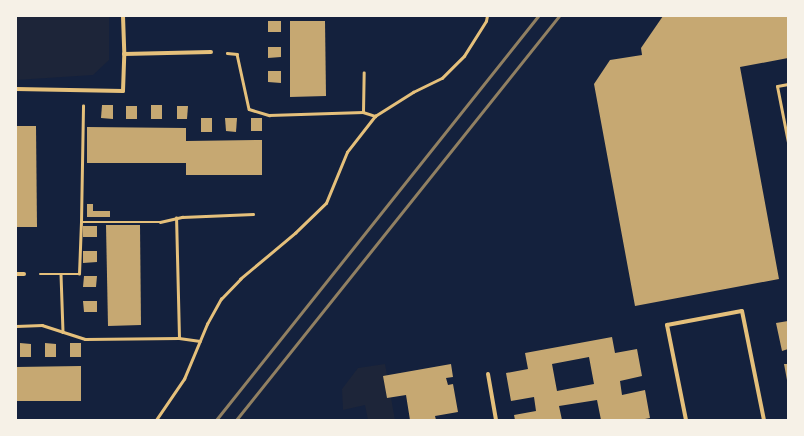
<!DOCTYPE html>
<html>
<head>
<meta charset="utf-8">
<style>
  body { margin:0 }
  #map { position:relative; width:804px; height:436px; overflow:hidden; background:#14213d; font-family:Inter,sans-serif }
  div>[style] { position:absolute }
  .green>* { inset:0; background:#1d2539 }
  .building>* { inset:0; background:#c6a872 }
  .path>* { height:2.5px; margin:-1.25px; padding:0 1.25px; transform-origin:1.25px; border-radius:1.25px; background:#e5c07b }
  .service>* { height:3px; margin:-1.5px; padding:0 1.5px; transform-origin:1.5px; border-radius:1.5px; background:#e5c07b }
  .minor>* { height:4px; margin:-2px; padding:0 2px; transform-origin:2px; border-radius:2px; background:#e5c07b }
  .rail>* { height:3px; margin:-1.5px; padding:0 1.5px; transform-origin:1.5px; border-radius:1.5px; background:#918062 }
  span { translate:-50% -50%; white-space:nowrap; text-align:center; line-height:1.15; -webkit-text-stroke:4px #f6f1e7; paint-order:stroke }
  .frame { position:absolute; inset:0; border:17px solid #f6f1e7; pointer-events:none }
</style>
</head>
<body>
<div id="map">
  <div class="green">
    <div style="clip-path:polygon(16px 16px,109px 16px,109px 60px,93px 75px,16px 80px)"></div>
    <div style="clip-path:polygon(385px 364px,395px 420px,368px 420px,365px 405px,343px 410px,342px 389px,358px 368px)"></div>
  </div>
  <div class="building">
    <div style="clip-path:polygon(663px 16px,788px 16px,788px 58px,740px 67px,779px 279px,635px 306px,594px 84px,610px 60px,642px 55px,641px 48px)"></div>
    <div style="clip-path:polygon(268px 21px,281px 21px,281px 32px,268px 32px)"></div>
    <div style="clip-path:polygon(290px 21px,325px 21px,326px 96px,290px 97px)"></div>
    <div style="clip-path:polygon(268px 47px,281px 47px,281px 57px,268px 58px)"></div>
    <div style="clip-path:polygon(268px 71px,281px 71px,281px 83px,268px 82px)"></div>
    <div style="clip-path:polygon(102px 105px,113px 105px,113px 119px,101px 118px)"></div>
    <div style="clip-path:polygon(151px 105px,162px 105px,162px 119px,151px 119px)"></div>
    <div style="clip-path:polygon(126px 106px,137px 106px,137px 119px,126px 119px)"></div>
    <div style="clip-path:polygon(177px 106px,188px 106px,187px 119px,177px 119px)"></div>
    <div style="clip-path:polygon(201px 118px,212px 118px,212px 132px,201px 132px)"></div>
    <div style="clip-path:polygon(225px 118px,237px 118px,236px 132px,226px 131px)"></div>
    <div style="clip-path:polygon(251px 118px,262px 118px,262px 131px,251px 131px)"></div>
    <div style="clip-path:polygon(16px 126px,36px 126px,37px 227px,16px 227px)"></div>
    <div style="clip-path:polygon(87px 127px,186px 128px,186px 141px,262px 140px,262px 175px,186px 175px,186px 163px,87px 163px)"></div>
    <div style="clip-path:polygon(87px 204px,93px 204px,93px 211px,110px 211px,110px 217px,87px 217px)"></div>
    <div style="clip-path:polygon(106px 225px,140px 225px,141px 325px,108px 326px)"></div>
    <div style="clip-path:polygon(83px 226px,97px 226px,97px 237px,83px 237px)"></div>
    <div style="clip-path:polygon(83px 251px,97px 251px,97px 262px,83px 263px)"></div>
    <div style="clip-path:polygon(84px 276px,97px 276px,96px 287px,83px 287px)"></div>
    <div style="clip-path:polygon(83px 301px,97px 301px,97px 312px,84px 312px)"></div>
    <div style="clip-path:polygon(788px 321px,788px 349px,782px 351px,776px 323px)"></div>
    <div style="clip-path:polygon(evenodd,612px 337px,615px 353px,637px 349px,642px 376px,620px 381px,622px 395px,645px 390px,650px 418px,640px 420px,601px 420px,597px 400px,559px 406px,562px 420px,515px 420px,514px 415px,536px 411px,534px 397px,511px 401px,506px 373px,528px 369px,525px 353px,612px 337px,589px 357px,594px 384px,557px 391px,552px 364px,589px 357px)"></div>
    <div style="clip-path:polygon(20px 343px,31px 344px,31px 357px,20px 357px)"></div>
    <div style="clip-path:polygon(45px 343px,56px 344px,56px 357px,45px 357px)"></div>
    <div style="clip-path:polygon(70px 343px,81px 343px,81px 357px,70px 357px)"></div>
    <div style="clip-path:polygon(451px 364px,453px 377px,446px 378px,448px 385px,453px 384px,458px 412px,435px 416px,436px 420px,410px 420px,406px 395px,387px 398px,383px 376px)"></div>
    <div style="clip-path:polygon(784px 364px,788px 364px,788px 380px,787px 380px)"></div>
    <div style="clip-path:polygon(81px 366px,81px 401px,16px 401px,16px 367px)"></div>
  </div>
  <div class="path">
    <div style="left:227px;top:53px;width:10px;rotate:6deg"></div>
    <div style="left:237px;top:54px;width:56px;rotate:77.7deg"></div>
    <div style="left:249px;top:109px;width:21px;rotate:17deg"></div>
    <div style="left:269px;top:115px;width:94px;rotate:-1.8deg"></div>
    <div style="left:363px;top:112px;width:13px;rotate:18deg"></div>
    <div style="left:363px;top:112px;width:39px;rotate:-89deg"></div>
    <div style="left:81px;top:222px;width:116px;rotate:-89deg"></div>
    <div style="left:40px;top:274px;width:39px"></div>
    <div style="left:79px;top:274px;width:52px;rotate:-87.8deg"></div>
    <div style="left:81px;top:222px;width:79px"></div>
    <div style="left:160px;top:222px;width:23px;rotate:-13deg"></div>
    <div style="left:182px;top:217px;width:71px;rotate:-2.4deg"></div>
    <div style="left:61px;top:274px;width:58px;rotate:88deg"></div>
    <div style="left:16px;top:326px;width:26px;rotate:-2deg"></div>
    <div style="left:42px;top:325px;width:45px;rotate:18deg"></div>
    <div style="left:85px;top:339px;width:94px;rotate:-0.6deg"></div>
    <div style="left:179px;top:338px;width:120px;rotate:-91.4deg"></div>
    <div style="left:179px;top:338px;width:21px;rotate:8deg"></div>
    <div style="left:156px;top:420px;width:50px;rotate:-55.7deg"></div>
    <div style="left:184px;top:379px;width:60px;rotate:-67.3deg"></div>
    <div style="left:207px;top:324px;width:29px;rotate:-61deg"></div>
    <div style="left:221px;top:299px;width:28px;rotate:-46deg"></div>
    <div style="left:240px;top:279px;width:72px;rotate:-39.9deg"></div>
    <div style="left:295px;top:233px;width:43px;rotate:-44.1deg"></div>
    <div style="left:326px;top:203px;width:55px;rotate:-67.6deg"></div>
    <div style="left:347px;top:152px;width:46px;rotate:-52.1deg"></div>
    <div style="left:375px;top:116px;width:45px;rotate:-32.3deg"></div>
    <div style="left:413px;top:92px;width:32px;rotate:-26deg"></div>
    <div style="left:442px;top:78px;width:31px;rotate:-45deg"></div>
    <div style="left:464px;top:56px;width:41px;rotate:-57.8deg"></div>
    <div style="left:486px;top:21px;width:5px;rotate:-79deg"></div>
  </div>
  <div class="service">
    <div style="left:788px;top:84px;width:11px;rotate:170deg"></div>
    <div style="left:777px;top:86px;width:57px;rotate:78.9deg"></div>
  </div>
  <div class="minor">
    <div style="left:123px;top:16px;width:38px;rotate:88deg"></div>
    <div style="left:16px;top:89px;width:107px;rotate:1.1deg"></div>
    <div style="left:123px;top:91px;width:37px;rotate:-88deg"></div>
    <div style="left:124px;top:54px;width:87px;rotate:-1.3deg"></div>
    <div style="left:16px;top:274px;width:8px"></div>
    <div style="left:488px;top:374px;width:47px;rotate:80.1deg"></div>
    <div style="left:686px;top:420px;width:97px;rotate:-101.3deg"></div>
    <div style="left:667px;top:325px;width:76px;rotate:-10.6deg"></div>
    <div style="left:742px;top:311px;width:111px;rotate:78.6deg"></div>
  </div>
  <div class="rail">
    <div style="left:216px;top:420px;width:517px;rotate:-51.44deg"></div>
    <div style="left:236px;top:420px;width:517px;rotate:-51.36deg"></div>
  </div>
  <div class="frame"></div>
</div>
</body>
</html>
